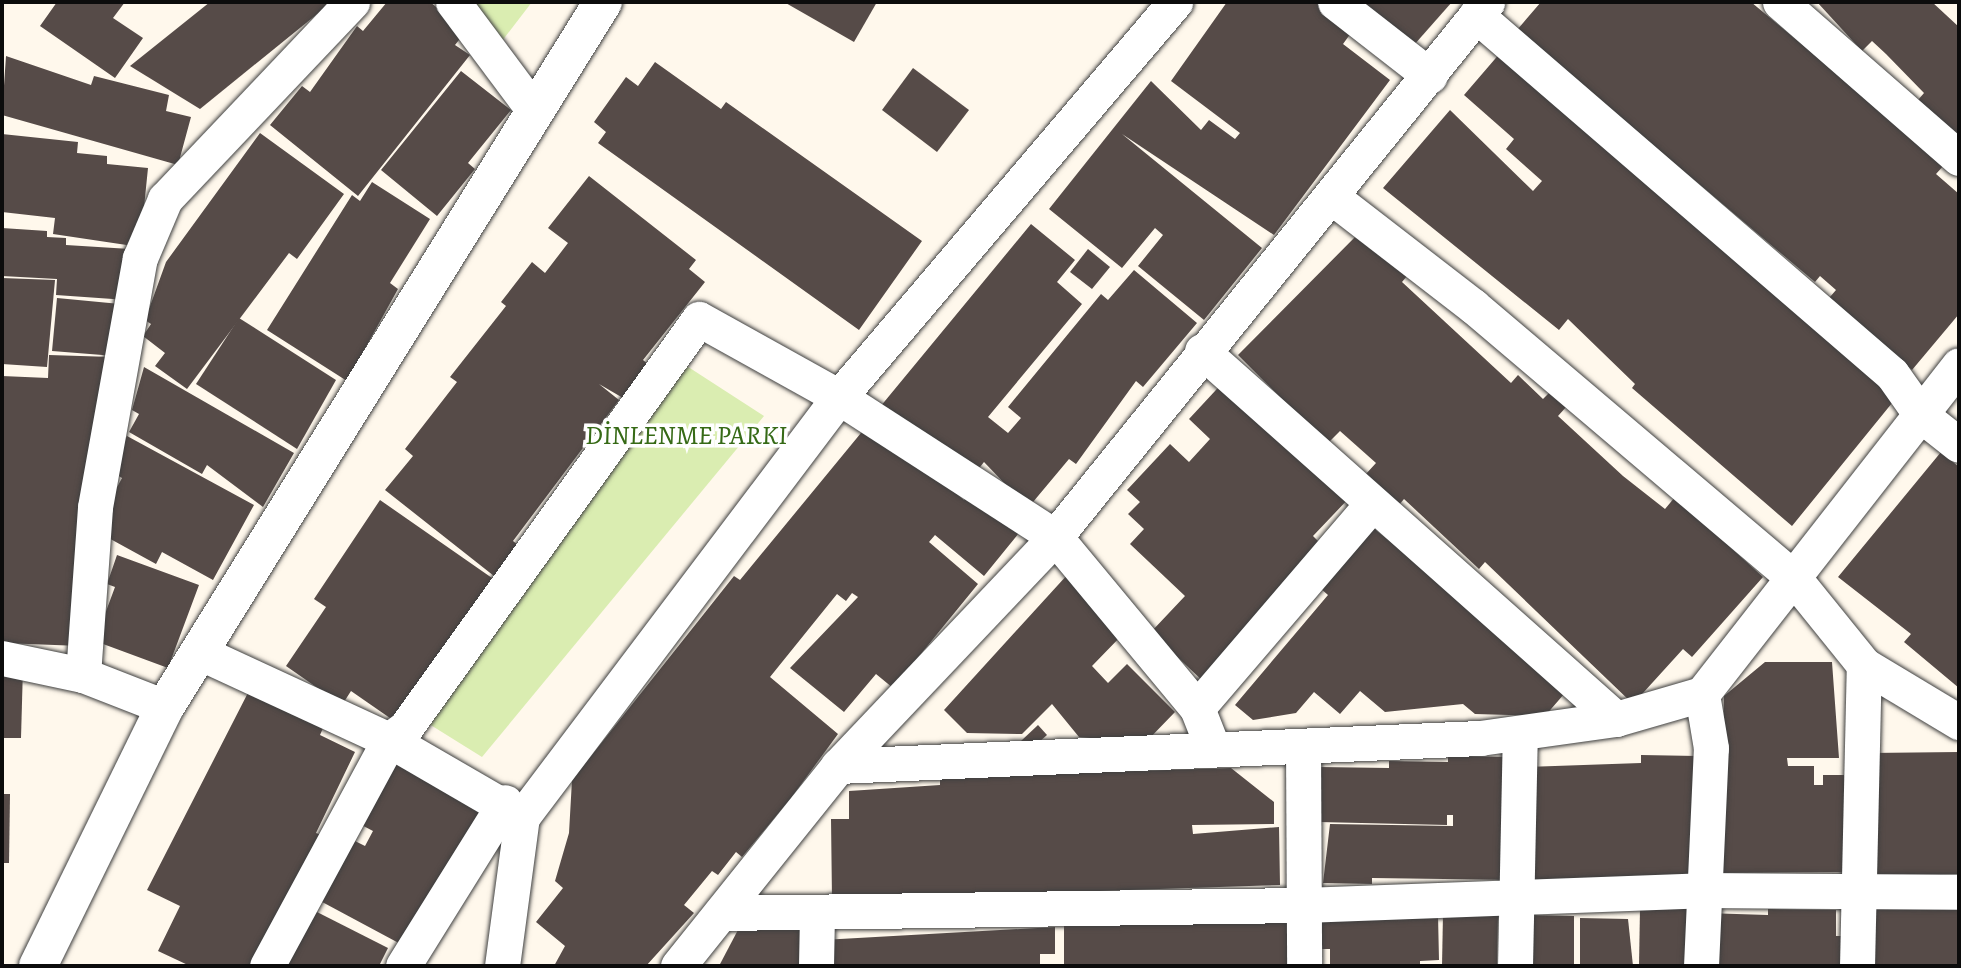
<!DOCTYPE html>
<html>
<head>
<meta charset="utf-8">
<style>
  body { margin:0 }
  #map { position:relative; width:1961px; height:968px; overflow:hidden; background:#fff8ec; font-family:Literata,serif }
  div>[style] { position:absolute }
  .green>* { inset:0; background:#daedb1 }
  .building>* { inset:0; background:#564b48 }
  .roads { filter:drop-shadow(0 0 2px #3f3f3f) drop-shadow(0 0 2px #3f3f3f) }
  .minor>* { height:35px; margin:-17.5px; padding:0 17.5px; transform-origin:17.5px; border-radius:17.5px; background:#fff }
  .tertiary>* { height:38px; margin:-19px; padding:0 19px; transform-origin:19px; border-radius:19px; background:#fff }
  span { translate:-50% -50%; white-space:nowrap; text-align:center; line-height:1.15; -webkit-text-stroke:7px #fff; paint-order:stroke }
  .park-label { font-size:24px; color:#366a16; font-style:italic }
  .frame { position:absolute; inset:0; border:4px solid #0c0c0c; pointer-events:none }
</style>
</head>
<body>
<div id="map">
  <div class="green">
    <div style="clip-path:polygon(475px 2px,532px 2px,502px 41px)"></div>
    <div style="clip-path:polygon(679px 361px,764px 416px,482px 757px,421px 719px)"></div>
  </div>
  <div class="building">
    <div style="clip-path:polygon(57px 2px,125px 2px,113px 18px,143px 38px,115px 78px,40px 26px)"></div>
    <div style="clip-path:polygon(210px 2px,332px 2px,200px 109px,130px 66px)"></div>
    <div style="clip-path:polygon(387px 2px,430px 2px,466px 31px,455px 45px,470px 55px,358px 196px,270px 125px,302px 86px,310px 92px,357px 26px,363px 31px)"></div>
    <div style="clip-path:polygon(784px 2px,877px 2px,854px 42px)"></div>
    <div style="clip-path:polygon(1227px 2px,1332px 2px,1359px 22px,1343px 44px,1390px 80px,1274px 235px,1122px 134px,1262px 248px,1204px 320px,1138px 266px,1163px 235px,1155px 228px,1122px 268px,1049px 209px,1151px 81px,1201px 130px,1209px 120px,1235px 139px,1240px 133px,1171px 81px)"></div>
    <div style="clip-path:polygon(1361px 2px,1452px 2px,1414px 45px)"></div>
    <div style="clip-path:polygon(1541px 2px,1751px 2px,1945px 164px,1936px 174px,1959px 194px,1959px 314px,1912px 370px,1860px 325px,1823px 305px,1836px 290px,1820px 276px,1815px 282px,1517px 30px)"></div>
    <div style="clip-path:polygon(1817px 2px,1932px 2px,1959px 27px,1959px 139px,1918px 100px,1924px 93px,1886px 54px,1872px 41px,1862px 51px)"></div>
    <div style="clip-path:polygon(1507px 45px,1901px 392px,1792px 526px,1632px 388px,1635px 384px,1568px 319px,1559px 330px,1383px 188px,1450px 110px,1533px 191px,1542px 181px,1506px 149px,1514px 139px,1464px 95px)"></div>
    <div style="clip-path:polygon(6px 56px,91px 85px,94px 76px,169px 95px,166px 111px,191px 117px,178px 165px,2px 115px)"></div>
    <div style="clip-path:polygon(655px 62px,721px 109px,726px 102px,922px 241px,859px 330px,598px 143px,606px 132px,594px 122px,626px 77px,638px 86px)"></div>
    <div style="clip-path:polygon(913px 68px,969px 110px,937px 152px,882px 110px)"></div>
    <div style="clip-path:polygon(461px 71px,511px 110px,468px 163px,475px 169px,437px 216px,381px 170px)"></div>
    <div style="clip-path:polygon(260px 133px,344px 194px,297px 259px,289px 253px,187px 389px,155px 366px,165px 353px,143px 336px,151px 324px,145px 320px,166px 262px)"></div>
    <div style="clip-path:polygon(2px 134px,78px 142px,77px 153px,107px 156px,107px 164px,148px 168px,140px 247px,53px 234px,55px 218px,2px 212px)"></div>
    <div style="clip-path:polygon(589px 176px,696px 260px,689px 269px,705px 282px,643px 360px,649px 365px,623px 398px,599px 384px,619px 400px,513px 541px,518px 545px,494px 576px,385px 490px,413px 456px,405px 449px,457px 382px,450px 377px,506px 306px,501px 302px,532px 262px,545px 273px,568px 243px,548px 228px)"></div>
    <div style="clip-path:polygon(372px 182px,430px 219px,390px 283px,398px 289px,347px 381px,267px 330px,352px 195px,360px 201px)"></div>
    <div style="clip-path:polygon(1031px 224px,1075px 260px,1057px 282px,1082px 304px,988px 417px,1008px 433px,1021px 418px,1008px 407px,1101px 294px,1108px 300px,1134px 270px,1197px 323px,1143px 387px,1136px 381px,1076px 464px,1069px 459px,1028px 508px,984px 462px,973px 476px,880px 407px)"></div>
    <div style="clip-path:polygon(2px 228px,47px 231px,47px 237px,66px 238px,66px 245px,130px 249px,127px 300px,56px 295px,57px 279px,2px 276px)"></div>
    <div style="clip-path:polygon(1360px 232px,1407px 276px,1402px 282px,1511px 383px,1518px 375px,1543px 399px,1551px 391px,1567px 406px,1558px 416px,1623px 476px,1665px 509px,1675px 497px,1763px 577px,1692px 657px,1683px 649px,1633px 704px,1485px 562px,1479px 569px,1404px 499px,1398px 506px,1365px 475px,1376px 463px,1340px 431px,1327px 444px,1238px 355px)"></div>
    <div style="clip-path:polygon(1088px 249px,1110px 267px,1092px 289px,1070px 272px)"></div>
    <div style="clip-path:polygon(2px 278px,55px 280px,47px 367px,2px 364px)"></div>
    <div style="clip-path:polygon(57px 298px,120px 304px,115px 356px,52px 351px)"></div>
    <div style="clip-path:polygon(239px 318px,336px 380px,297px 449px,196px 384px)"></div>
    <div style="clip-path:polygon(49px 355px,112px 357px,81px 646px,2px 643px,2px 376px,48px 378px)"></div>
    <div style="clip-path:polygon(144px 367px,294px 453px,263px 507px,207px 465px,202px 474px,129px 432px,139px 414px,132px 410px)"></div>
    <div style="clip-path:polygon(1228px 377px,1352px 495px,1313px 536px,1319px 542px,1206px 684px,1151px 632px,1185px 596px,1130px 544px,1144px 529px,1128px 514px,1140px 502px,1127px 490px,1170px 444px,1189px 462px,1210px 439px,1189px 419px)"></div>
    <div style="clip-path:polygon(870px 422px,964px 500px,974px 487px,1023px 528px,984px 576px,935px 535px,929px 542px,978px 584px,893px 688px,876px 674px,844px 712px,790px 668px,858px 597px,852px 593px,846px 601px,837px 594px,770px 677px,838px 734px,791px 798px,742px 857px,736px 852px,718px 875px,712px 871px,684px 905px,694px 913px,646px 966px,554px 966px,565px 946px,536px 922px,563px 888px,555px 881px,569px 833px,572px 780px,734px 576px,740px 580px)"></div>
    <div style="clip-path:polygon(127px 436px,254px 505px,213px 580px,162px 552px,156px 564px,94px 530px,122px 478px,109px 470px)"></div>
    <div style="clip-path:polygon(1941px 452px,1959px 467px,1959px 688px,1904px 642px,1911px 634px,1838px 577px)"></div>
    <div style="clip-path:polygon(380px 500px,492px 578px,400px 725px,351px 691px,342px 705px,286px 666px,326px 607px,314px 599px)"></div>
    <div style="clip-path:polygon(1372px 527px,1571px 686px,1545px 716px,1475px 714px,1463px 704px,1385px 712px,1360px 691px,1340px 714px,1314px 692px,1296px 713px,1253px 720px,1235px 705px,1328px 595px,1320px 588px)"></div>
    <div style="clip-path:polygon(117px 555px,199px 585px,168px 668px,95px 641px,115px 587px,107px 584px)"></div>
    <div style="clip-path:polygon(1068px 574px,1125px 632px,1092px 666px,1108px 683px,1127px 664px,1175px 712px,1145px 743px,1079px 737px,1052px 704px,1022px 734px,967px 733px,944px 710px)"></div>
    <div style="clip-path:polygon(1765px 662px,1832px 662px,1839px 758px,1787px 758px,1788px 766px,1814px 766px,1814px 785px,1823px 785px,1823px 775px,1844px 775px,1855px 872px,1719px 873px,1724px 696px)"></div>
    <div style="clip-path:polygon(2px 666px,23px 667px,21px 738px,2px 738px)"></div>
    <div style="clip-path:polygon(253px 683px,327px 719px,320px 735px,355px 752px,316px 833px,324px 836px,258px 966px,190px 966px,158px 951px,180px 906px,147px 890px)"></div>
    <div style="clip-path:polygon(1038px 725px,1047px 735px,1029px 751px,1021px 741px)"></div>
    <div style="clip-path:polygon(1959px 752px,1959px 874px,1864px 879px,1869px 753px)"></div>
    <div style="clip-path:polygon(386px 755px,483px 806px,408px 948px,311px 896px,343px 835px,365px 846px,373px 831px,352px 820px)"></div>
    <div style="clip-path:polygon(1641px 755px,1697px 756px,1692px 879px,1525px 881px,1526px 767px,1641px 763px)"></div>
    <div style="clip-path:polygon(1448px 756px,1518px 757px,1516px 880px,1372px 878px,1372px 884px,1323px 883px,1330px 824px,1453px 826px,1453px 815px,1447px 815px,1447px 825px,1319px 822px,1320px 767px,1389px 768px,1389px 761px,1448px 762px)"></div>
    <div style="clip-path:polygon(1231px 768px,1274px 802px,1274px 824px,1192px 825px,1193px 834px,1279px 827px,1280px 885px,832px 900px,831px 819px,849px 819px,849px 791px,940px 785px,940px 777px)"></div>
    <div style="clip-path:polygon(2px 794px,10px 794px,9px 863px,2px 863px)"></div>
    <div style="clip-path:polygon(1959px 901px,1959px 966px,1867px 966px,1866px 903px)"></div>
    <div style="clip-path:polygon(1640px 908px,1695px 909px,1694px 966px,1639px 966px)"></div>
    <div style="clip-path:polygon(1768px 909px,1836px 910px,1836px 936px,1846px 936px,1845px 966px,1703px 966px,1705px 913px,1768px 915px)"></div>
    <div style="clip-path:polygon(315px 911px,388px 948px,379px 966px,280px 966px)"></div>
    <div style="clip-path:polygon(1443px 914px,1498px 916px,1497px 966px,1442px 966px)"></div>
    <div style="clip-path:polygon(1438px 915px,1439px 960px,1420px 961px,1420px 966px,1330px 966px,1330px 949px,1319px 949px,1319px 922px)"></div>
    <div style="clip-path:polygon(1518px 915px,1574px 916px,1574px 966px,1517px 966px)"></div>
    <div style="clip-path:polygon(1580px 918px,1628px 919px,1633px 966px,1580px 966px)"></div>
    <div style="clip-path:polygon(1291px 919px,1291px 966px,1064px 966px,1064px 925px)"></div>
    <div style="clip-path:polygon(1055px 927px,1055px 954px,1040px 954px,1040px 966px,822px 966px,822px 940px)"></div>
    <div style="clip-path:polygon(739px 928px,810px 930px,809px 966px,719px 966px)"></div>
  </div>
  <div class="roads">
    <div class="minor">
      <div style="left:453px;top:2px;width:137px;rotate:53.3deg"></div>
      <div style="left:1335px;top:2px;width:120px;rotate:37.9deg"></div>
      <div style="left:1780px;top:2px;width:237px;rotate:41.1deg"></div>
      <div style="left:1476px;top:15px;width:549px;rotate:40.79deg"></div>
      <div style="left:1892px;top:374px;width:50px;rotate:54.7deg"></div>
      <div style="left:1921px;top:415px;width:48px;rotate:38.3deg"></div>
      <div style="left:1332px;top:197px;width:178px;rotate:37.7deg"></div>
      <div style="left:1473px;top:306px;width:419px;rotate:40.3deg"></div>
      <div style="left:1793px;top:577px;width:113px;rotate:51.1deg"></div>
      <div style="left:1864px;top:665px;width:111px;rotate:31deg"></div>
      <div style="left:1202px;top:351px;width:554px;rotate:41.63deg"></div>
      <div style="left:203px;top:654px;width:205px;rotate:24.8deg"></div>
      <div style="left:389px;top:740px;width:154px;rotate:30.1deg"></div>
      <div style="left:2px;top:658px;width:83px;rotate:11.9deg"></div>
      <div style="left:83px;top:675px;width:88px;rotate:21.3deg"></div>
      <div style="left:83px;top:675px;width:168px;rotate:-85.9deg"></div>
      <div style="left:95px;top:507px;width:253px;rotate:-79.8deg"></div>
      <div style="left:140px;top:258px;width:64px;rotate:-67deg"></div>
      <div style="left:165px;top:199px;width:272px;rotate:-46.5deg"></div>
      <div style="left:1197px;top:708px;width:266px;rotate:-49.4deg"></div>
      <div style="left:1303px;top:746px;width:220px;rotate:89.7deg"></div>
      <div style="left:838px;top:766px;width:643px;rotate:-2.5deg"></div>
      <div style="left:1480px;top:738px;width:137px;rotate:-8deg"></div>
      <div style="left:1616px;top:719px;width:90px;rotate:-16.2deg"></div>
      <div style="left:1702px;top:694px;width:417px;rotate:-52deg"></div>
      <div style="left:721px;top:913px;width:582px;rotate:-0.79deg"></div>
      <div style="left:1303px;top:905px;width:400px;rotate:-2.1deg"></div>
      <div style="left:1703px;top:890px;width:256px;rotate:0.4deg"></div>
      <div style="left:267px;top:966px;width:257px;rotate:-61.6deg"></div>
      <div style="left:389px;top:740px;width:21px;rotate:-37deg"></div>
      <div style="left:406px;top:727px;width:502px;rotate:-54.32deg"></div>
      <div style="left:699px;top:319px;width:160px;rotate:29.1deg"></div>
      <div style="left:839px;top:397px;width:257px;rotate:32.9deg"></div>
      <div style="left:1055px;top:537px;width:222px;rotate:50.3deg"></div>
      <div style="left:1197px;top:708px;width:41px;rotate:68.5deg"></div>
      <div style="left:403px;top:966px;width:193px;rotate:-58.1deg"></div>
      <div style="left:502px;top:966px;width:150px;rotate:-82.4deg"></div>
      <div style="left:522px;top:817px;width:526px;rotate:-52.96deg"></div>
      <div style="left:839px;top:397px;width:519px;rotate:-49.61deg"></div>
      <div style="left:678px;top:966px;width:256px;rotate:-51.3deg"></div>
      <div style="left:838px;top:766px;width:315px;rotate:-46.5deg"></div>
      <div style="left:1055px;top:537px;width:688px;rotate:-51.08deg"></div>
      <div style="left:816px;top:966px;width:54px;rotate:-88.9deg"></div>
      <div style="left:1515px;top:966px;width:233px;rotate:-88.8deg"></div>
      <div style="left:1701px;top:966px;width:218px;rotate:-87.4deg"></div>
      <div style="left:1711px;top:748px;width:55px;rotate:-99.5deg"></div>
      <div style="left:1857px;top:966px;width:301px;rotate:-88.7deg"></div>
    </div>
    <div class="tertiary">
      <div style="left:38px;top:966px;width:288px;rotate:-63.9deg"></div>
      <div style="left:165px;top:707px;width:830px;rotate:-58.15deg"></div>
    </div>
  </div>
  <div class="park-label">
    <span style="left:686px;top:434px">DİNLENME PARKI</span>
  </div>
  <div class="frame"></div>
</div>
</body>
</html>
